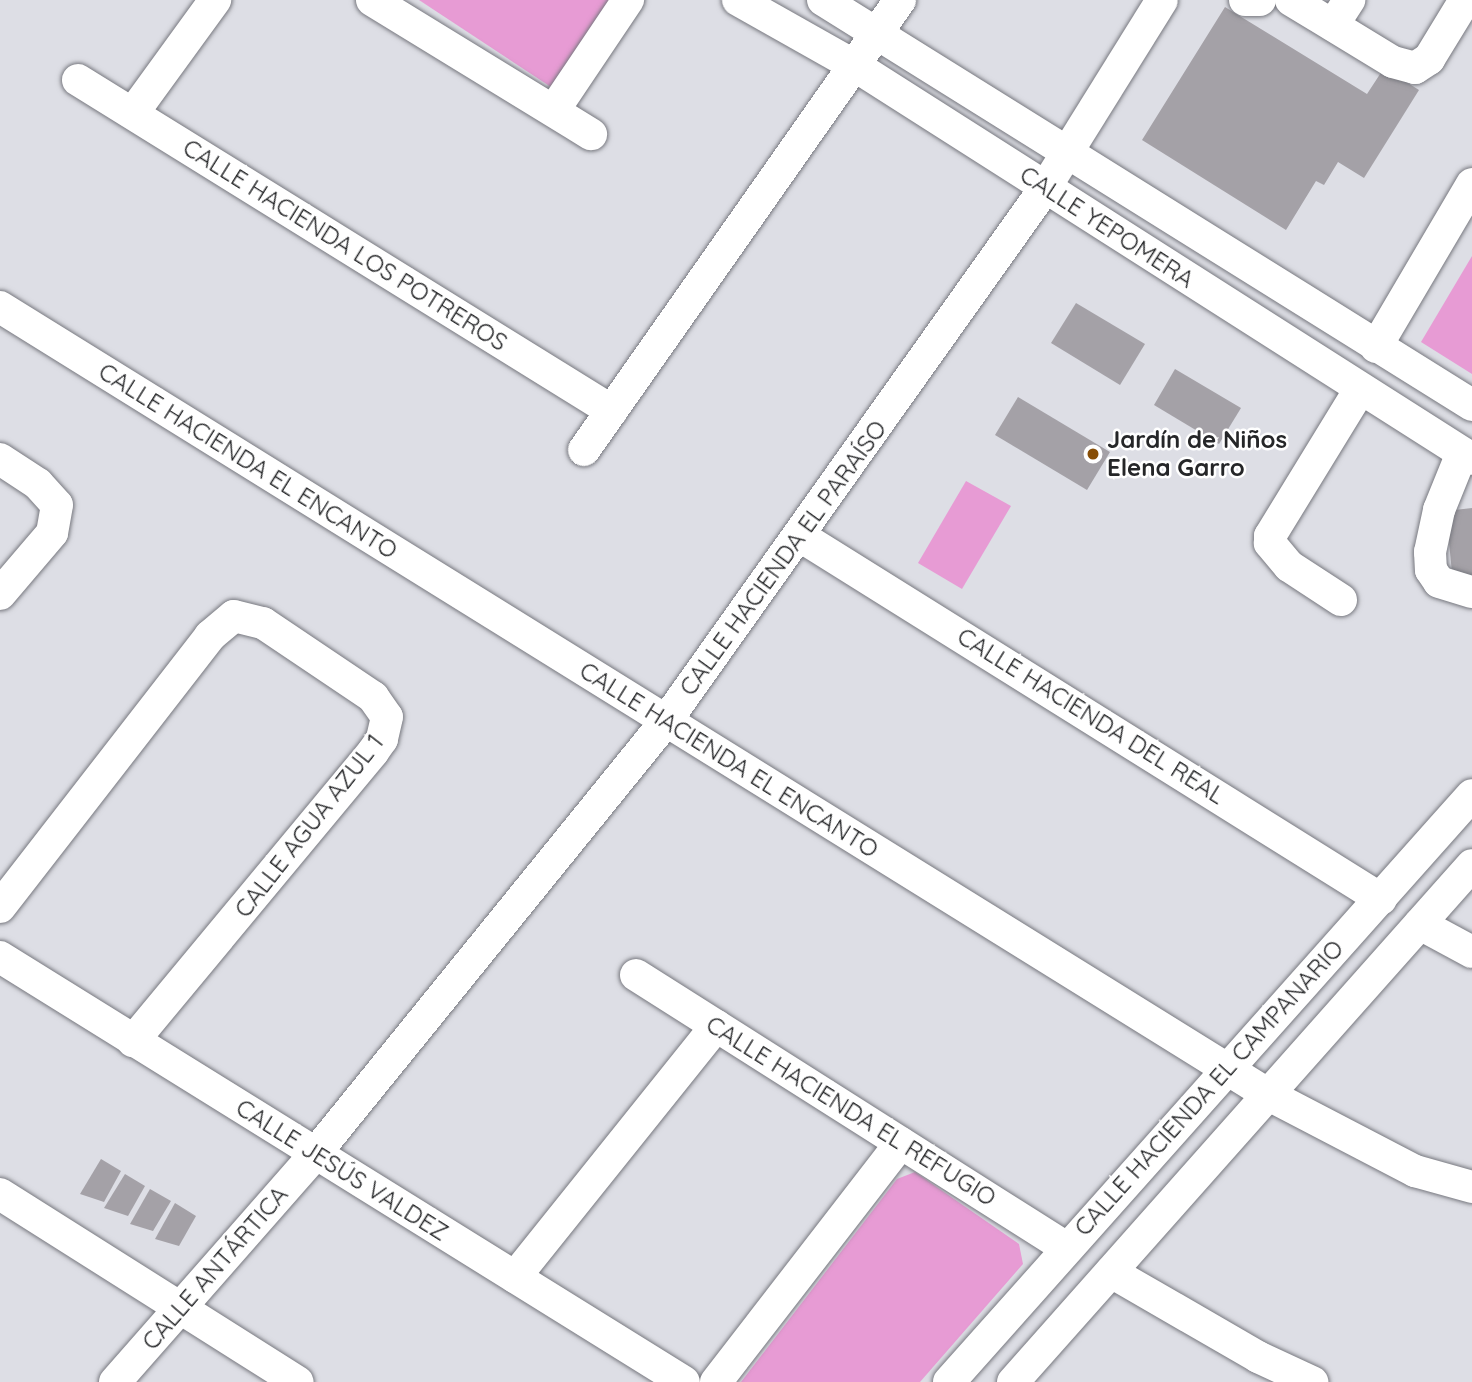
<!DOCTYPE html>
<html>
<head>
<meta charset="utf-8">
<style>
  body { margin:0 }
  #map { position:relative; width:1472px; height:1382px; overflow:hidden; background:#dddee5; font-family:Quicksand,sans-serif }
  div>[style] { position:absolute }
  .green>* { inset:0; background:#e79bd4 }
  .building>* { inset:0; background:#a4a1a7 }
  .roads { filter:drop-shadow(0 0 2px #77787f) drop-shadow(0 0 2px #77787f) }
  .minor>* { height:32px; margin:-16px; padding:0 16px; transform-origin:16px; border-radius:16px; background:#fff }
  .dots>* { width:19px; height:19px; translate:-50% -50%; box-sizing:border-box; border:4px solid #fff; border-radius:50% }
  span { translate:-50% -50%; white-space:nowrap; text-align:center; line-height:1.15; -webkit-text-stroke:5px #fff; paint-order:stroke }
  .street-label { font-size:24px; color:#252628 }
  .poi-label { font-size:24px; color:#252628; font-weight:700 }
  .left { translate:0 -50%; text-align:left }
</style>
</head>
<body>
<div id="map">
  <div class="green">
    <div style="clip-path:polygon(419px 0,617px 0,557px 91px)"></div>
    <div style="clip-path:polygon(1472px 256px,1472px 374px,1421px 342px)"></div>
    <div style="clip-path:polygon(966px 481px,1011px 506px,962px 589px,918px 563px)"></div>
    <div style="clip-path:polygon(915px 1172px,1019px 1244px,1023px 1264px,920px 1382px,741px 1382px,897px 1179px)"></div>
  </div>
  <div class="building">
    <div style="clip-path:polygon(1225px 7px,1367px 94px,1384px 68px,1419px 90px,1364px 178px,1338px 162px,1324px 185px,1316px 181px,1286px 230px,1142px 140px)"></div>
    <div style="clip-path:polygon(1076px 303px,1145px 344px,1120px 385px,1051px 343px)"></div>
    <div style="clip-path:polygon(1175px 369px,1241px 408px,1219px 444px,1154px 405px)"></div>
    <div style="clip-path:polygon(1018px 397px,1110px 452px,1087px 490px,995px 435px)"></div>
    <div style="clip-path:polygon(1472px 508px,1472px 581px,1453px 583px,1446px 511px)"></div>
    <div style="clip-path:polygon(101px 1159px,121px 1171px,104px 1202px,80px 1194px)"></div>
    <div style="clip-path:polygon(125px 1174px,145px 1186px,128px 1216px,104px 1208px)"></div>
    <div style="clip-path:polygon(150px 1189px,171px 1201px,153px 1231px,130px 1224px)"></div>
    <div style="clip-path:polygon(175px 1203px,196px 1216px,179px 1246px,155px 1239px)"></div>
  </div>
  <div class="roads">
    <div class="minor">
      <div style="left:372px;top:0;width:257px;rotate:31.5deg"></div>
      <div style="left:738px;top:0;width:137px;rotate:29.4deg"></div>
      <div style="left:857px;top:67px;width:729px;rotate:32.51deg"></div>
      <div style="left:823px;top:0;width:765px;rotate:31.97deg"></div>
      <div style="left:1245px;top:0;width:15px"></div>
      <div style="left:1291px;top:0;width:119px;rotate:31.3deg"></div>
      <div style="left:1393px;top:62px;width:23px;rotate:15deg"></div>
      <div style="left:1415px;top:68px;width:17px;rotate:-33deg"></div>
      <div style="left:1429px;top:59px;width:69px;rotate:-58.6deg"></div>
      <div style="left:1333px;top:25px;width:30px;rotate:-57deg"></div>
      <div style="left:78px;top:80px;width:628px;rotate:31.79deg"></div>
      <div style="left:554px;top:110px;width:133px;rotate:-56.1deg"></div>
      <div style="left:133px;top:113px;width:140px;rotate:-54deg"></div>
      <div style="left:0;top:307px;width:1494px;rotate:31.84deg"></div>
      <div style="left:1269px;top:1095px;width:165px;rotate:27.5deg"></div>
      <div style="left:1415px;top:1171px;width:59px;rotate:15.7deg"></div>
      <div style="left:1376px;top:347px;width:189px;rotate:-59.5deg"></div>
      <div style="left:584px;top:450px;width:550px;rotate:-54.92deg"></div>
      <div style="left:1462px;top:453px;width:61px;rotate:112deg"></div>
      <div style="left:1439px;top:510px;width:43px;rotate:102.1deg"></div>
      <div style="left:1430px;top:552px;width:18px;rotate:87deg"></div>
      <div style="left:1431px;top:570px;width:14px;rotate:56deg"></div>
      <div style="left:1439px;top:582px;width:34px;rotate:17deg"></div>
      <div style="left:0;top:459px;width:45px;rotate:33.3deg"></div>
      <div style="left:38px;top:484px;width:28px;rotate:48deg"></div>
      <div style="left:57px;top:505px;width:28px;rotate:100deg"></div>
      <div style="left:52px;top:533px;width:80px;rotate:130.4deg"></div>
      <div style="left:800px;top:536px;width:685px;rotate:32deg"></div>
      <div style="left:1341px;top:600px;width:62px;rotate:-146.8deg"></div>
      <div style="left:1289px;top:566px;width:30px;rotate:-130deg"></div>
      <div style="left:1270px;top:543px;width:7px;rotate:-90deg"></div>
      <div style="left:1270px;top:536px;width:172px;rotate:-58.5deg"></div>
      <div style="left:0;top:907px;width:343px;rotate:-52.2deg"></div>
      <div style="left:210px;top:636px;width:31px;rotate:-40deg"></div>
      <div style="left:234px;top:616px;width:30px;rotate:14deg"></div>
      <div style="left:263px;top:623px;width:133px;rotate:33.9deg"></div>
      <div style="left:373px;top:697px;width:24px;rotate:55deg"></div>
      <div style="left:387px;top:717px;width:23px;rotate:103deg"></div>
      <div style="left:382px;top:739px;width:16px;rotate:125deg"></div>
      <div style="left:373px;top:752px;width:376px;rotate:129.7deg"></div>
      <div style="left:1420px;top:924px;width:59px;rotate:28.3deg"></div>
      <div style="left:0;top:957px;width:805px;rotate:31.85deg"></div>
      <div style="left:636px;top:975px;width:508px;rotate:32.38deg"></div>
      <div style="left:0;top:1194px;width:352px;rotate:32.3deg"></div>
      <div style="left:1111px;top:1272px;width:170px;rotate:30deg"></div>
      <div style="left:1258px;top:1357px;width:60px;rotate:24.8deg"></div>
      <div style="left:515px;top:1277px;width:322px;rotate:-51.3deg"></div>
      <div style="left:115px;top:1382px;width:303px;rotate:-48.7deg"></div>
      <div style="left:315px;top:1154px;width:557px;rotate:-50.97deg"></div>
      <div style="left:666px;top:721px;width:654px;rotate:-54.58deg"></div>
      <div style="left:1045px;top:188px;width:221px;rotate:-58.1deg"></div>
      <div style="left:716px;top:1382px;width:302px;rotate:-52.3deg"></div>
      <div style="left:949px;top:1382px;width:786px;rotate:-48.3deg"></div>
      <div style="left:1013px;top:1382px;width:691px;rotate:-48.4deg"></div>
    </div>
  </div>
  <div class="dots">
    <div style="left:1093px;top:454px;background:#874d05"></div>
  </div>
  <div class="street-label">
    <span style="left:1107px;top:227px;rotate:33deg">CALLE YEPOMERA</span>
    <span style="left:345px;top:245px;rotate:32deg">CALLE HACIENDA LOS POTREROS</span>
    <span style="left:248px;top:461px;rotate:32deg">CALLE HACIENDA EL ENCANTO</span>
    <span style="left:783px;top:558px;rotate:-54deg">CALLE HACIENDA EL PARAÍSO</span>
    <span style="left:1091px;top:716px;rotate:32deg">CALLE HACIENDA DEL REAL</span>
    <span style="left:729px;top:760px;rotate:32deg">CALLE HACIENDA EL ENCANTO</span>
    <span style="left:309px;top:826px;rotate:-52deg">CALLE AGUA AZUL 1</span>
    <span style="left:1209px;top:1088px;rotate:-48deg">CALLE HACIENDA EL CAMPANARIO</span>
    <span style="left:851px;top:1111px;rotate:32deg">CALLE HACIENDA EL REFUGIO</span>
    <span style="left:342px;top:1170px;rotate:32deg">CALLE JESÚS VALDEZ</span>
    <span style="left:215px;top:1268px;rotate:-49deg">CALLE ANTÁRTICA</span>
  </div>
  <div class="poi-label">
    <span class="left" style="left:1107px;top:454px">Jardín de Niños<br>Elena Garro</span>
  </div>
</div>
</body>
</html>
